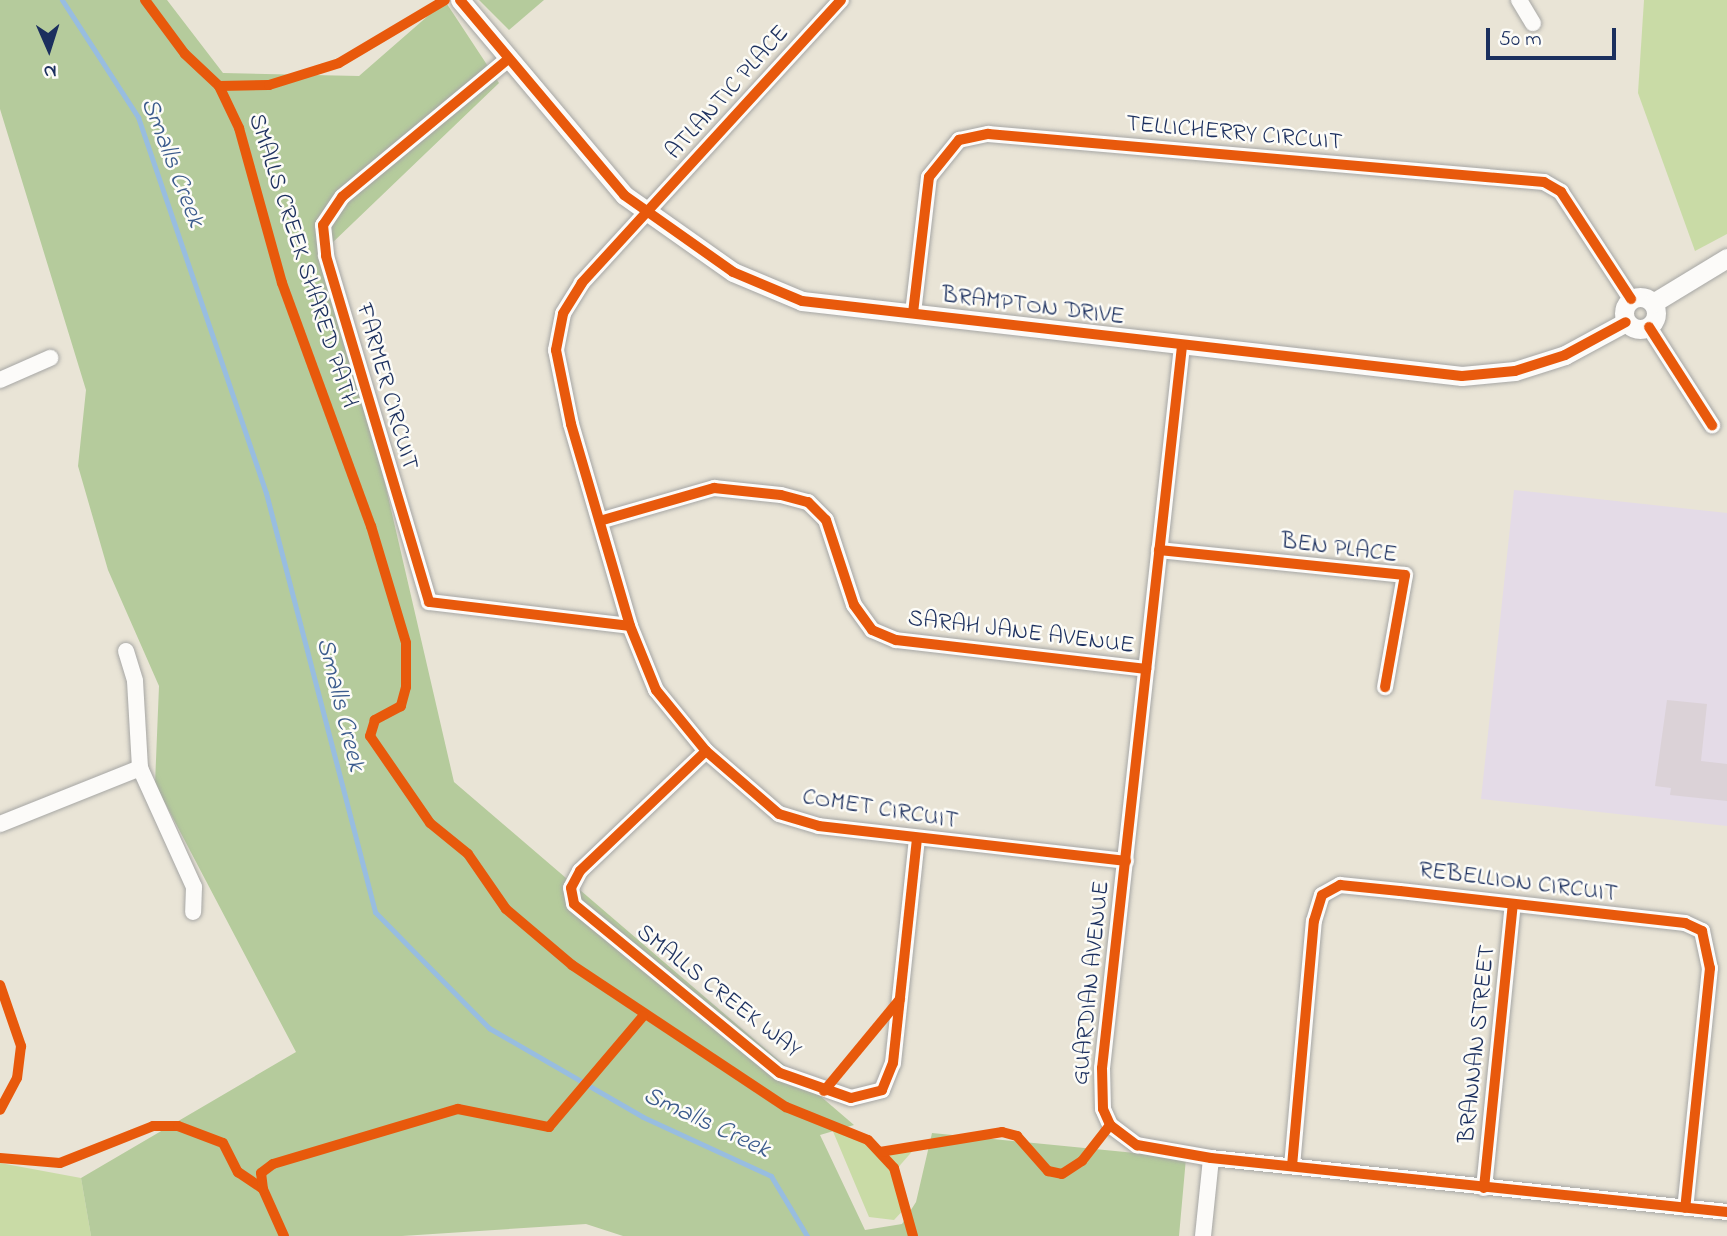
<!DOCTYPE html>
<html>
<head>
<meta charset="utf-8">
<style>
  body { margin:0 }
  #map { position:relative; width:1727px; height:1236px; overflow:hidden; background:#e9e4d6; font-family:"Indie Flower",sans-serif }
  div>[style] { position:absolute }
  .built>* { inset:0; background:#e4dbe7 }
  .green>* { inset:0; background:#c9dba6 }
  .forest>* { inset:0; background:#b5cb9c }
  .stream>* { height:5px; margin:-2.5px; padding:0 2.5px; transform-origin:2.5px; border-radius:2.5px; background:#98bde0 }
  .building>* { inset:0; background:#dbd2d7 }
  .roads { filter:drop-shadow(0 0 2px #a6a6a4) drop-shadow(0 0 2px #a6a6a4) }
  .minor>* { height:16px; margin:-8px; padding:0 8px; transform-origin:8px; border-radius:8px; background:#fcfbf9 }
  .tertiary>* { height:19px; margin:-9.5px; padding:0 9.5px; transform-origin:9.5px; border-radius:9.5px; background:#fcfbf9 }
  .tertiary>.ring { margin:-9.5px; padding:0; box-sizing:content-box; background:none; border:19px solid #fcfbf9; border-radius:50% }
  .cycleway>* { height:10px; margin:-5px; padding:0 5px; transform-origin:5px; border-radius:5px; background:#e8590c }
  span { translate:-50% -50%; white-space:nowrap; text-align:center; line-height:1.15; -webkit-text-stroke:5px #fdfcf7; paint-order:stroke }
  .street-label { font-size:24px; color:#1b2f5e }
  .water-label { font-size:26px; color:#3b5b8d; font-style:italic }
  .north { position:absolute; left:14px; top:14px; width:70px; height:70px; -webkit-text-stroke:5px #fdfcf7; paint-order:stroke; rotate:177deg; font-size:19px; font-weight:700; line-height:28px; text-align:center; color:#1b2f5e }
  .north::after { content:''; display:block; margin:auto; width:24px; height:32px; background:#1b2f5e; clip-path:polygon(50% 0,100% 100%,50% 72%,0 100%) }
  .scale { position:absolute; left:1486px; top:28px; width:130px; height:32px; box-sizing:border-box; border:4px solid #1b2f5e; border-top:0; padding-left:9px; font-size:21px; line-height:24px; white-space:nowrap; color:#1b2f5e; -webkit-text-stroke:5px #fdfcf7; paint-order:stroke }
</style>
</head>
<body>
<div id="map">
  <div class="built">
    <div style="clip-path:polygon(1514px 490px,1727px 513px,1727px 826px,1481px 799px)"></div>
  </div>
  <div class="green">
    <div style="clip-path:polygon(1644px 0,1727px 0,1727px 234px,1695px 251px,1638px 93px)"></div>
    <div style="clip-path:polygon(829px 1122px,880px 1152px,916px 1147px,895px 1171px,908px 1205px,894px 1220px,869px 1217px)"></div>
    <div style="clip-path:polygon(0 1163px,81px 1178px,91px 1236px,0 1236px)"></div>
  </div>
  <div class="forest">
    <div style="clip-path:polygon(0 0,167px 0,223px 73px,359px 76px,445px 1px,499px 83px,330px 245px,454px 782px,854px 1125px,820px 1135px,865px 1230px,902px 1224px,916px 1202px,932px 1133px,1186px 1158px,1179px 1236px,623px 1236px,586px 1224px,402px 1236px,91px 1236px,81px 1178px,296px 1052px,155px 784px,159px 686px,108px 570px,78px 466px,86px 390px,0 109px)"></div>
    <div style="clip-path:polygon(479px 0,544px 0,509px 30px)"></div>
  </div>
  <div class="stream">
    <div style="left:62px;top:0;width:140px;rotate:57deg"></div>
    <div style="left:138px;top:117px;width:397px;rotate:71.2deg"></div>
    <div style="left:266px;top:493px;width:433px;rotate:75.4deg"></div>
    <div style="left:375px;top:912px;width:163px;rotate:45.5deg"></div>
    <div style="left:489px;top:1028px;width:178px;rotate:30deg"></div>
    <div style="left:643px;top:1117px;width:141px;rotate:24.7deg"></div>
    <div style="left:771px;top:1176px;width:70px;rotate:59deg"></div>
  </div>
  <div class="building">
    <div style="clip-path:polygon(1667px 700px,1707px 704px,1701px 761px,1727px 764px,1727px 801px,1670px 795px,1671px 788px,1655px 786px)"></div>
  </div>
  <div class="roads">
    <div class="minor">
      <div style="left:841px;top:0;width:384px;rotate:132.5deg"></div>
      <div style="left:582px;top:283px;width:36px;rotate:122deg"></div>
      <div style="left:563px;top:314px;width:37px;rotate:101deg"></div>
      <div style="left:556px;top:350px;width:76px;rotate:78.5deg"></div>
      <div style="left:571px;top:424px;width:210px;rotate:73.7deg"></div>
      <div style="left:630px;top:626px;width:69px;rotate:67.9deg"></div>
      <div style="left:656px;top:690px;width:79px;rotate:50.7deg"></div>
      <div style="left:706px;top:751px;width:96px;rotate:40.8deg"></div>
      <div style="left:779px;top:814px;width:42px;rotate:16.7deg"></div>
      <div style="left:819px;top:826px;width:309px;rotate:6.5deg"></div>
      <div style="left:1519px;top:0;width:27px;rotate:59deg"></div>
      <div style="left:507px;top:60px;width:214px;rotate:140.3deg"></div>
      <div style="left:342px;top:197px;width:34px;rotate:124deg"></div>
      <div style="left:323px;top:225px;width:31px;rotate:84deg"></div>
      <div style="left:326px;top:256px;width:361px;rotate:73.4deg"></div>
      <div style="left:429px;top:602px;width:202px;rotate:6.8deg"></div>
      <div style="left:913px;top:313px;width:137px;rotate:-83.3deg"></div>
      <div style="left:929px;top:177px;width:48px;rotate:-51deg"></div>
      <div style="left:959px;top:140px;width:30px;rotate:-12deg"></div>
      <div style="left:988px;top:134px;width:558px;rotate:4.93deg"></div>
      <div style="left:1544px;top:182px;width:20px;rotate:30deg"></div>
      <div style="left:1561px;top:192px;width:128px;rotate:56.8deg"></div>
      <div style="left:1649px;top:327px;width:117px;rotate:57.3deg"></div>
      <div style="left:1182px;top:346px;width:726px;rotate:96.32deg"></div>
      <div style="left:1102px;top:1068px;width:41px;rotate:88.6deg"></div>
      <div style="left:1103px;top:1109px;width:17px;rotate:66deg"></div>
      <div style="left:1110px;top:1125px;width:34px;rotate:37deg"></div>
      <div style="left:1137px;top:1145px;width:75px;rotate:10deg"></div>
      <div style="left:1211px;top:1158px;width:519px;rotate:5.97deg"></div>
      <div style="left:0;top:380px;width:55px;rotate:-23.7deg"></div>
      <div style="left:603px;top:520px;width:116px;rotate:-16.1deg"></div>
      <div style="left:714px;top:488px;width:67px;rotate:6deg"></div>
      <div style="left:781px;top:495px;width:28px;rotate:15deg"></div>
      <div style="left:808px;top:502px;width:25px;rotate:45deg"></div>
      <div style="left:826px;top:520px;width:89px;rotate:71.8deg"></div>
      <div style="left:854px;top:605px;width:31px;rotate:54deg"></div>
      <div style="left:872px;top:630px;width:26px;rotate:23deg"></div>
      <div style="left:896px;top:640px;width:252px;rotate:6.6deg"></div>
      <div style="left:1159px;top:550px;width:247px;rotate:5.8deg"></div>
      <div style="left:1405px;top:575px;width:114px;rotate:100.1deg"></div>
      <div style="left:126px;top:651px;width:31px;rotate:73deg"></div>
      <div style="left:135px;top:681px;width:87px;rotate:86.7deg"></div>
      <div style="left:140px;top:768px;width:131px;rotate:65.6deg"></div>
      <div style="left:194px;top:887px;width:25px;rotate:92deg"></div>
      <div style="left:706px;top:751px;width:174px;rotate:136.4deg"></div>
      <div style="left:580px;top:871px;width:19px;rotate:118deg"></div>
      <div style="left:571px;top:888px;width:16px;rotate:79deg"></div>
      <div style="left:574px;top:904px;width:266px;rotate:39.4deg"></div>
      <div style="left:780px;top:1073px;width:75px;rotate:19.4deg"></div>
      <div style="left:851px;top:1098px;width:32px;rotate:-14deg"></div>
      <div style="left:882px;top:1090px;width:29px;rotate:-68deg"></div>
      <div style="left:893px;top:1063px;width:225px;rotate:-83.9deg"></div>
      <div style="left:0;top:824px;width:151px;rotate:-21.8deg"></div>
      <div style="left:1292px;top:1166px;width:246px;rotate:-84.9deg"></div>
      <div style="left:1314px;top:921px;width:27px;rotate:-73deg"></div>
      <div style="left:1322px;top:895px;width:21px;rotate:-29deg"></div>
      <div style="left:1340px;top:885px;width:60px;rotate:5.7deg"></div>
      <div style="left:1400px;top:891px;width:287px;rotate:6.4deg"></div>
      <div style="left:1685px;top:923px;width:19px;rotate:25deg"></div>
      <div style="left:1702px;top:931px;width:38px;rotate:78deg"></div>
      <div style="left:1710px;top:968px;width:241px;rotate:95.9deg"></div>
      <div style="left:1484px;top:1188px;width:285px;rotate:-84.2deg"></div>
      <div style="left:1203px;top:1236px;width:78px;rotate:-84.1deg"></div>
    </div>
    <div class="tertiary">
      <div style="left:460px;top:0;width:255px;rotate:49.9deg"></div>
      <div style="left:624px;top:195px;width:133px;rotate:35.2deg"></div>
      <div style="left:733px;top:272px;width:75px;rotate:22.8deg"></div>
      <div style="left:802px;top:301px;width:664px;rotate:6.48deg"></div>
      <div style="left:1462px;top:376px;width:53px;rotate:-5.4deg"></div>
      <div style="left:1515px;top:371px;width:52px;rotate:-17.7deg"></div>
      <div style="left:1565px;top:355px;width:69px;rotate:-28.4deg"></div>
      <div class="ring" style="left:1624px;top:297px;width:13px;height:13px"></div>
      <div style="left:1653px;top:303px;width:87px;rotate:-31.3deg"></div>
    </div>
  </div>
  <div class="cycleway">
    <div style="left:145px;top:0;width:67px;rotate:53.5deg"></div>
    <div style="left:185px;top:54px;width:47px;rotate:43.3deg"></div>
    <div style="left:219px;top:86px;width:47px;rotate:64.5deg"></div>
    <div style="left:239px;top:128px;width:161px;rotate:74.5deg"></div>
    <div style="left:282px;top:283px;width:259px;rotate:69.9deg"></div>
    <div style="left:371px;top:526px;width:122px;rotate:73.3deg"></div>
    <div style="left:406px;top:643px;width:44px;rotate:90deg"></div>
    <div style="left:406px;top:687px;width:20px;rotate:105deg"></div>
    <div style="left:401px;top:706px;width:30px;rotate:152deg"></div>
    <div style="left:375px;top:720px;width:17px;rotate:107deg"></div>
    <div style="left:370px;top:736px;width:106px;rotate:55.4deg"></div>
    <div style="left:430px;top:823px;width:49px;rotate:39.2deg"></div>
    <div style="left:468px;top:854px;width:67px;rotate:55.4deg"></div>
    <div style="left:506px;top:909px;width:87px;rotate:40.3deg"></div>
    <div style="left:572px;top:965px;width:257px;rotate:33.6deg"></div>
    <div style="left:786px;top:1107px;width:88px;rotate:21.9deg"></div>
    <div style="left:868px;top:1140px;width:38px;rotate:47deg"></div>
    <div style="left:894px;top:1168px;width:71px;rotate:74.4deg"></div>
    <div style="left:460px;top:0;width:255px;rotate:49.9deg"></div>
    <div style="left:624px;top:195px;width:133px;rotate:35.2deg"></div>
    <div style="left:733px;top:272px;width:75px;rotate:22.8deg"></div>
    <div style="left:802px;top:301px;width:664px;rotate:6.48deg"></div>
    <div style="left:1462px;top:376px;width:53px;rotate:-5.4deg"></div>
    <div style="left:1515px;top:371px;width:52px;rotate:-17.7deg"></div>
    <div style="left:1565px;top:355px;width:69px;rotate:-28.4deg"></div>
    <div style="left:841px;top:0;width:384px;rotate:132.5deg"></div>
    <div style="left:582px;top:283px;width:36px;rotate:122deg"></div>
    <div style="left:563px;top:314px;width:37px;rotate:101deg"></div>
    <div style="left:556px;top:350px;width:76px;rotate:78.5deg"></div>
    <div style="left:571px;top:424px;width:210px;rotate:73.7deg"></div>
    <div style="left:630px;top:626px;width:69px;rotate:67.9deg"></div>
    <div style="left:656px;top:690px;width:79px;rotate:50.7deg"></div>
    <div style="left:706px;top:751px;width:96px;rotate:40.8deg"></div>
    <div style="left:779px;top:814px;width:42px;rotate:16.7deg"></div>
    <div style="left:819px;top:826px;width:309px;rotate:6.5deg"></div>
    <div style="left:507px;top:60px;width:214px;rotate:140.3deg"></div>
    <div style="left:342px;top:197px;width:34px;rotate:124deg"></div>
    <div style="left:323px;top:225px;width:31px;rotate:84deg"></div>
    <div style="left:326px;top:256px;width:361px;rotate:73.4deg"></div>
    <div style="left:429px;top:602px;width:202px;rotate:6.8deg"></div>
    <div style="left:219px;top:86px;width:50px;rotate:-1.1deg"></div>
    <div style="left:269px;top:85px;width:73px;rotate:-17.4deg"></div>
    <div style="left:339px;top:63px;width:123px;rotate:-30.7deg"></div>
    <div style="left:913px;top:313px;width:137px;rotate:-83.3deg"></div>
    <div style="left:929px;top:177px;width:48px;rotate:-51deg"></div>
    <div style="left:959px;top:140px;width:30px;rotate:-12deg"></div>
    <div style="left:988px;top:134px;width:558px;rotate:4.93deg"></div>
    <div style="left:1544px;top:182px;width:20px;rotate:30deg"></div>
    <div style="left:1561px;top:192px;width:128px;rotate:56.8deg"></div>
    <div style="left:1649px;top:327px;width:117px;rotate:57.3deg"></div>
    <div style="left:1182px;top:346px;width:726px;rotate:96.32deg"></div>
    <div style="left:1102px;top:1068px;width:41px;rotate:88.6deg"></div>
    <div style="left:1103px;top:1109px;width:17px;rotate:66deg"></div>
    <div style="left:1110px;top:1125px;width:34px;rotate:37deg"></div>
    <div style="left:1137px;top:1145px;width:75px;rotate:10deg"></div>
    <div style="left:1211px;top:1158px;width:519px;rotate:5.97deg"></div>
    <div style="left:603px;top:520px;width:116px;rotate:-16.1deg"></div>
    <div style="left:714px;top:488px;width:67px;rotate:6deg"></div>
    <div style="left:781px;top:495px;width:28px;rotate:15deg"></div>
    <div style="left:808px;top:502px;width:25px;rotate:45deg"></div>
    <div style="left:826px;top:520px;width:89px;rotate:71.8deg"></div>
    <div style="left:854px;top:605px;width:31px;rotate:54deg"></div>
    <div style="left:872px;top:630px;width:26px;rotate:23deg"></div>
    <div style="left:896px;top:640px;width:252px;rotate:6.6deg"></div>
    <div style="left:1159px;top:550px;width:247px;rotate:5.8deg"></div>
    <div style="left:1405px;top:575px;width:114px;rotate:100.1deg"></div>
    <div style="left:706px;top:751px;width:174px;rotate:136.4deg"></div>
    <div style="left:580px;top:871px;width:19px;rotate:118deg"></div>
    <div style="left:571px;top:888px;width:16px;rotate:79deg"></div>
    <div style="left:574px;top:904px;width:266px;rotate:39.4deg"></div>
    <div style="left:780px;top:1073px;width:75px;rotate:19.4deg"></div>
    <div style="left:851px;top:1098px;width:32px;rotate:-14deg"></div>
    <div style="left:882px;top:1090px;width:29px;rotate:-68deg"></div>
    <div style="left:893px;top:1063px;width:225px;rotate:-83.9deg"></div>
    <div style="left:0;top:985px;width:65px;rotate:71deg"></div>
    <div style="left:21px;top:1046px;width:32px;rotate:97deg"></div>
    <div style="left:17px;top:1078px;width:36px;rotate:118deg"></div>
    <div style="left:824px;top:1091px;width:119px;rotate:-50.4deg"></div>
    <div style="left:880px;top:1152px;width:124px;rotate:-9.3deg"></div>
    <div style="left:1002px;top:1132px;width:16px;rotate:15deg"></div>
    <div style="left:1017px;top:1136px;width:47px;rotate:48.5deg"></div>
    <div style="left:1048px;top:1171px;width:14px;rotate:12deg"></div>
    <div style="left:1062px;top:1174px;width:24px;rotate:-33deg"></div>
    <div style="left:1082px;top:1161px;width:46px;rotate:-52.1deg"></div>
    <div style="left:0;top:1158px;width:60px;rotate:4.8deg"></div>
    <div style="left:60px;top:1163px;width:100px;rotate:-21.7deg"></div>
    <div style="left:153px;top:1126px;width:25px"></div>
    <div style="left:178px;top:1126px;width:48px;rotate:20.7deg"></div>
    <div style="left:223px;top:1143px;width:33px;rotate:63deg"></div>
    <div style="left:238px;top:1172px;width:30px;rotate:34deg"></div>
    <div style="left:1292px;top:1166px;width:246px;rotate:-84.9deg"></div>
    <div style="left:1314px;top:921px;width:27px;rotate:-73deg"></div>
    <div style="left:1322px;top:895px;width:21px;rotate:-29deg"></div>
    <div style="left:1340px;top:885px;width:60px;rotate:5.7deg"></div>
    <div style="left:1400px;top:891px;width:287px;rotate:6.4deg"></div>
    <div style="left:1685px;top:923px;width:19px;rotate:25deg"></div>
    <div style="left:1702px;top:931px;width:38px;rotate:78deg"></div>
    <div style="left:1710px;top:968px;width:241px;rotate:95.9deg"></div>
    <div style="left:1484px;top:1188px;width:285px;rotate:-84.2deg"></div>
    <div style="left:284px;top:1236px;width:51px;rotate:-114.1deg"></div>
    <div style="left:263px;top:1189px;width:16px;rotate:-97deg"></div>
    <div style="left:261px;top:1173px;width:15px;rotate:-37deg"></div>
    <div style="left:273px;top:1164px;width:193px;rotate:-16.6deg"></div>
    <div style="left:458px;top:1109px;width:93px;rotate:11.2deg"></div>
    <div style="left:549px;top:1127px;width:145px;rotate:-49.7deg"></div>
  </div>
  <div class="street-label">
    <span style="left:728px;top:93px;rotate:-48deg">ATLANTIC PLACE</span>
    <span style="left:1234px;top:134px;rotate:5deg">TELLICHERRY CIRCUIT</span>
    <span style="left:302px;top:261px;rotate:72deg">SMALLS CREEK SHARED PATH</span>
    <span style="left:1033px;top:307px;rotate:7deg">BRAMPTON DRIVE</span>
    <span style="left:386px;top:387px;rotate:74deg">FARMER CIRCUIT</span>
    <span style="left:1339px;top:549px;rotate:7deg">BEN PLACE</span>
    <span style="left:1021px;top:633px;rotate:7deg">SARAH JANE AVENUE</span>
    <span style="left:880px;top:810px;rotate:9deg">COMET CIRCUIT</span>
    <span style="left:1518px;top:883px;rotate:7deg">REBELLION CIRCUIT</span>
    <span style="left:1092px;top:983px;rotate:-84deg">GUARDIAN AVENUE</span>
    <span style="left:718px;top:992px;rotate:38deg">SMALLS CREEK WAY</span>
    <span style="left:1478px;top:1044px;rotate:-84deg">BRANNAN STREET</span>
  </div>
  <div class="water-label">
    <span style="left:171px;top:163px;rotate:69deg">Smalls Creek</span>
    <span style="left:339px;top:705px;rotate:76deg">Smalls Creek</span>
    <span style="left:706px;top:1124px;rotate:25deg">Smalls Creek</span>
  </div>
  <div class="north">N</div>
  <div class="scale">50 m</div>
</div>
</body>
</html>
